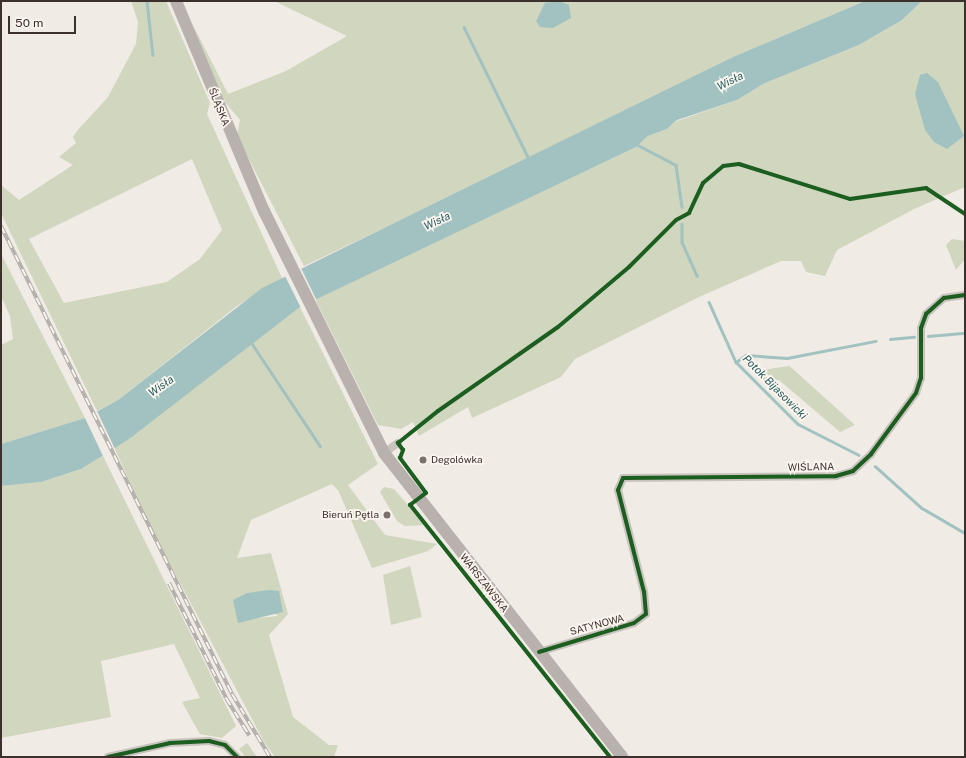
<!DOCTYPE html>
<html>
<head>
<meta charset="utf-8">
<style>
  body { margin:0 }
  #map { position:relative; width:966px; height:758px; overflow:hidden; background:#f0ebe5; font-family:"Public Sans",sans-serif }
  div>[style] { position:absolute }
  .green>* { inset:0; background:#d1d6bf }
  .water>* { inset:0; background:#a1c2c1 }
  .pier>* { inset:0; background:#f0ebe5 }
  .stream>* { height:2.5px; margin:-1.25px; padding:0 1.25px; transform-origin:1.25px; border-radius:1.25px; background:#a1c2c1 }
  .street>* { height:8px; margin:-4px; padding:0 4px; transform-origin:4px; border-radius:4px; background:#c9c3be }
  .primary>* { height:12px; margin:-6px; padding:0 6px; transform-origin:6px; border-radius:6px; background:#b8b1ad }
  .rail>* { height:4px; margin-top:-2px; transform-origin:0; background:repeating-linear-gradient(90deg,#fbf5ee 0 8px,#b1aca8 0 16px); box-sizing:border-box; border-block:1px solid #b1aca8 }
  .cycleway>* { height:4px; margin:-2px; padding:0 2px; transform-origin:2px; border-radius:2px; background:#1b5e20 }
  .dots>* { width:11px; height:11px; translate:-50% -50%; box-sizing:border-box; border:2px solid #fbf5ee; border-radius:50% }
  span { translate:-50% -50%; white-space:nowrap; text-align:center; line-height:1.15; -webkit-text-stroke:3.5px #fbf5ee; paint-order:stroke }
  .street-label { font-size:10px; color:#3b302b }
  .poi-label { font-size:10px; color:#3b302b }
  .left { translate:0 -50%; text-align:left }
  .right { translate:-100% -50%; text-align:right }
  .water-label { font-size:11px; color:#1f5a5e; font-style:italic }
  .frame { position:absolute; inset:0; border:2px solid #3b302b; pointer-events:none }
  .scale { position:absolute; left:8px; top:16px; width:68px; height:18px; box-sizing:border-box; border:2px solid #3b302b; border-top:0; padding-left:5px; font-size:12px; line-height:14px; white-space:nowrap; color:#3b302b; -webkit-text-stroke:3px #fbf5ee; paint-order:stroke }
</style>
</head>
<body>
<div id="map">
  <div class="green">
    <div style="clip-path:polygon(evenodd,131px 1px,166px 1px,210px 103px,207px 114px,282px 278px,237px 306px,118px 400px,97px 411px,1px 213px,1px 185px,19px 200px,73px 165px,59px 157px,76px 143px,73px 137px,77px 131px,108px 97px,136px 44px,138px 22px,131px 1px,192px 159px,222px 230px,200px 259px,167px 282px,64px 303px,29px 239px,192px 159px)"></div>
    <div style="clip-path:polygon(274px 1px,318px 2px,865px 1px,733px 57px,574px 138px,304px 266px,237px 136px,240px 120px,220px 96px,193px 25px,228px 94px,286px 71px,347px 36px)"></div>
    <div style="clip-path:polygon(922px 1px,965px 1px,965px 187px,914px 209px,837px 250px,825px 276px,806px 272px,801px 261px,781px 261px,699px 297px,575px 359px,561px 377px,472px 418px,468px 407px,419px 436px,413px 422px,401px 429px,378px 425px,315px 299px,636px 147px,648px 136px,667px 129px,677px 121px,737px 100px,765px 83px,859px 45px,902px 20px)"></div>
    <div style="clip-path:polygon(952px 239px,965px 241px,965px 259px,956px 270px,946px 245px)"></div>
    <div style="clip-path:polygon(1px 254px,85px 418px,1px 444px,1px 345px,13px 339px,10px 316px,1px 296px)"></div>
    <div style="clip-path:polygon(evenodd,300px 307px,378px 464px,348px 485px,385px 535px,437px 544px,428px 551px,372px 568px,338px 490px,332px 484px,251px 520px,237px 558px,271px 553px,288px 614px,269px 635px,293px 717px,329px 745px,338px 745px,334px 757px,275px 757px,264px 742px,148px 522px,114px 447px,300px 307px,256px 592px,278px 616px,258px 618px,247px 593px,256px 592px)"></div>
    <div style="clip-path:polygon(789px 366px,794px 370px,855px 425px,840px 432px,779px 380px,766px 383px,755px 371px)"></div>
    <div style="clip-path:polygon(102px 454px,236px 726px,222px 738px,200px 734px,193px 722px,182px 702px,200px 698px,174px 644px,101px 661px,111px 717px,1px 738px,1px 486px,41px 482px,81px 469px)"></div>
    <div style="clip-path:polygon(384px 487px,394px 489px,425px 525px,405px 526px,397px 521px,380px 492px)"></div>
    <div style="clip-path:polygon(410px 566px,422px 617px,391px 625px,383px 575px)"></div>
    <div style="clip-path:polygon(247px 743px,257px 757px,245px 757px,239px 749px)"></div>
  </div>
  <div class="water">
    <div style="clip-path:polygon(559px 1px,569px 5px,571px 18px,553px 28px,540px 27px,536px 21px,545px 3px)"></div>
    <div style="clip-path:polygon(865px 1px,922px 1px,902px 20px,859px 45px,765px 83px,737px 100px,677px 120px,667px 129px,648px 136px,636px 147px,300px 307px,129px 439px,81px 469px,41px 482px,1px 486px,1px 444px,85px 418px,118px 400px,262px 288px,733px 57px)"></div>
    <div style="clip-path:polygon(927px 73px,938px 82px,964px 136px,947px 149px,934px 142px,925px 130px,915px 94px,920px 75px)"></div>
    <div style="clip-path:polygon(270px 590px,279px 591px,283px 612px,238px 623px,233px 600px,247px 593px)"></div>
  </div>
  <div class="pier">
    <div style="clip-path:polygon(300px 266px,317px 301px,301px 308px,284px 274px)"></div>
    <div style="clip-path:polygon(96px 409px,115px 449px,103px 456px,84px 416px)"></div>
  </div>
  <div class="stream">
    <div style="left:147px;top:1px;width:54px;rotate:83.7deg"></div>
    <div style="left:464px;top:27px;width:149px;rotate:63.8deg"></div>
    <div style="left:636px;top:144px;width:45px;rotate:27.7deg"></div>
    <div style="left:676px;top:165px;width:42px;rotate:81.9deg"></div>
    <div style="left:682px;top:224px;width:18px;rotate:90deg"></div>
    <div style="left:682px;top:242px;width:37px;rotate:66deg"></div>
    <div style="left:709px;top:302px;width:66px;rotate:65.8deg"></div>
    <div style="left:736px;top:362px;width:88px;rotate:45deg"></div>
    <div style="left:798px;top:424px;width:68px;rotate:26.9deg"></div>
    <div style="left:928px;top:336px;width:37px;rotate:-5deg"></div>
    <div style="left:890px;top:339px;width:24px;rotate:-5deg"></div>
    <div style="left:251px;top:342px;width:125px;rotate:56.4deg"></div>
    <div style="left:736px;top:362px;width:12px;rotate:-35deg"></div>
    <div style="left:746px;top:355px;width:41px;rotate:4.2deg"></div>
    <div style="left:787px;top:358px;width:90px;rotate:-10.9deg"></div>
    <div style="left:875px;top:466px;width:63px;rotate:41.8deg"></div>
    <div style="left:922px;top:508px;width:50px;rotate:30.2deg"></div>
  </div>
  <div class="street">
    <div style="left:384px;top:453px;width:17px;rotate:-36deg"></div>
    <div style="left:539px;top:652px;width:99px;rotate:-17deg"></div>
    <div style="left:634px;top:623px;width:15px;rotate:-37deg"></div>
    <div style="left:646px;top:614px;width:22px;rotate:-95deg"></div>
    <div style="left:644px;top:592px;width:105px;rotate:-104.3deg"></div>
    <div style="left:618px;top:490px;width:13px;rotate:-67deg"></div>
    <div style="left:623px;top:478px;width:213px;rotate:-0.5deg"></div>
    <div style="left:836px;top:476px;width:18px;rotate:-16deg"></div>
    <div style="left:853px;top:471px;width:25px;rotate:-43deg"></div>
    <div style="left:871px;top:454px;width:76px;rotate:-53.6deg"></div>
    <div style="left:916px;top:393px;width:16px;rotate:-72deg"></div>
    <div style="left:921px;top:378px;width:50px;rotate:-90deg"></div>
    <div style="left:921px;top:328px;width:15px;rotate:-70deg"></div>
    <div style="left:926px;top:314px;width:24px;rotate:-42deg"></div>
    <div style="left:944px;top:298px;width:21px;rotate:-8deg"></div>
    <div style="left:108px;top:757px;width:64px;rotate:-12.7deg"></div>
    <div style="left:170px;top:743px;width:39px;rotate:-3deg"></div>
    <div style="left:209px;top:741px;width:16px;rotate:14deg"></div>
    <div style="left:225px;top:745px;width:17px;rotate:45deg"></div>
  </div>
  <div class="primary">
    <div style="left:176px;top:1px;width:228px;rotate:67.3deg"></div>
    <div style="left:264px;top:211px;width:270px;rotate:63.6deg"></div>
    <div style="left:384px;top:453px;width:386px;rotate:51.9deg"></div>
  </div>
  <div class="rail">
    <div style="left:1px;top:226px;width:522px;rotate:63.73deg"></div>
    <div style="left:232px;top:694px;width:74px;rotate:58.9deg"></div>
    <div style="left:169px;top:583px;width:128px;rotate:63.6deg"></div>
    <div style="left:226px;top:698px;width:44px;rotate:58.1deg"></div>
  </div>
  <div class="cycleway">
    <div style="left:539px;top:652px;width:99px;rotate:-17deg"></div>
    <div style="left:634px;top:623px;width:15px;rotate:-37deg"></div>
    <div style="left:646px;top:614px;width:22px;rotate:-95deg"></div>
    <div style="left:644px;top:592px;width:105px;rotate:-104.3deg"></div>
    <div style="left:618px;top:490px;width:13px;rotate:-67deg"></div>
    <div style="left:623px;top:478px;width:213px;rotate:-0.5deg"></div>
    <div style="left:836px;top:476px;width:18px;rotate:-16deg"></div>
    <div style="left:853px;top:471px;width:25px;rotate:-43deg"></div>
    <div style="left:871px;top:454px;width:76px;rotate:-53.6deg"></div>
    <div style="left:916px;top:393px;width:16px;rotate:-72deg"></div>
    <div style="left:921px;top:378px;width:50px;rotate:-90deg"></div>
    <div style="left:921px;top:328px;width:15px;rotate:-70deg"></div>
    <div style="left:926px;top:314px;width:24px;rotate:-42deg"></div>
    <div style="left:944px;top:298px;width:21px;rotate:-8deg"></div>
    <div style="left:108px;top:757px;width:64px;rotate:-12.7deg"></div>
    <div style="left:170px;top:743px;width:39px;rotate:-3deg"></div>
    <div style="left:209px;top:741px;width:16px;rotate:14deg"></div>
    <div style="left:225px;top:745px;width:17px;rotate:45deg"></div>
    <div style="left:610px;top:757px;width:322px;rotate:-128.4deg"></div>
    <div style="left:410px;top:505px;width:20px;rotate:-37deg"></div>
    <div style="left:426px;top:493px;width:44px;rotate:-126.6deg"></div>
    <div style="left:400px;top:458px;width:9px;rotate:-69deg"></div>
    <div style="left:403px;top:450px;width:9px;rotate:-126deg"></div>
    <div style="left:398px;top:443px;width:51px;rotate:-38.7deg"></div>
    <div style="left:438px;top:411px;width:146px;rotate:-35deg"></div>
    <div style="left:558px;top:327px;width:93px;rotate:-40.2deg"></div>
    <div style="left:629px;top:267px;width:66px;rotate:-45deg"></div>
    <div style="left:676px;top:220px;width:15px;rotate:-28deg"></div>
    <div style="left:689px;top:213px;width:33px;rotate:-65deg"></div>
    <div style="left:703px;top:183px;width:26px;rotate:-40deg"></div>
    <div style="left:723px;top:166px;width:16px;rotate:-7deg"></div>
    <div style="left:739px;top:164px;width:116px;rotate:17.5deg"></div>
    <div style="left:850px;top:199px;width:77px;rotate:-8.2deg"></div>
    <div style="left:926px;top:188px;width:47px;rotate:33.7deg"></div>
  </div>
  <div class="dots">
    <div style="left:423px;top:460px;background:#7a716c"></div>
    <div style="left:387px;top:515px;background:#7a716c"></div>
  </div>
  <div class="street-label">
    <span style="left:219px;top:107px;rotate:68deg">ŚLĄSKA</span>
    <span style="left:811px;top:467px;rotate:-1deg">WIŚLANA</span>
    <span style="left:484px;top:583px;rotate:52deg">WARSZAWSKA</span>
    <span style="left:597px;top:625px;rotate:-15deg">SATYNOWA</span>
  </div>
  <div class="poi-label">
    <span class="left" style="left:431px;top:460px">Degolówka</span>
    <span class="right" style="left:379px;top:515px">Bieruń Pętla</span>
  </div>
  <div class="water-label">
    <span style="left:730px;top:81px;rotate:-26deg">Wisła</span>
    <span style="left:437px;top:221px;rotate:-25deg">Wisła</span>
    <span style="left:161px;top:386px;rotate:-35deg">Wisła</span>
    <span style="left:775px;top:387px;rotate:45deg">Potok Bijasowicki</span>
  </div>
  <div class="frame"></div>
  <div class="scale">50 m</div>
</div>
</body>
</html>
